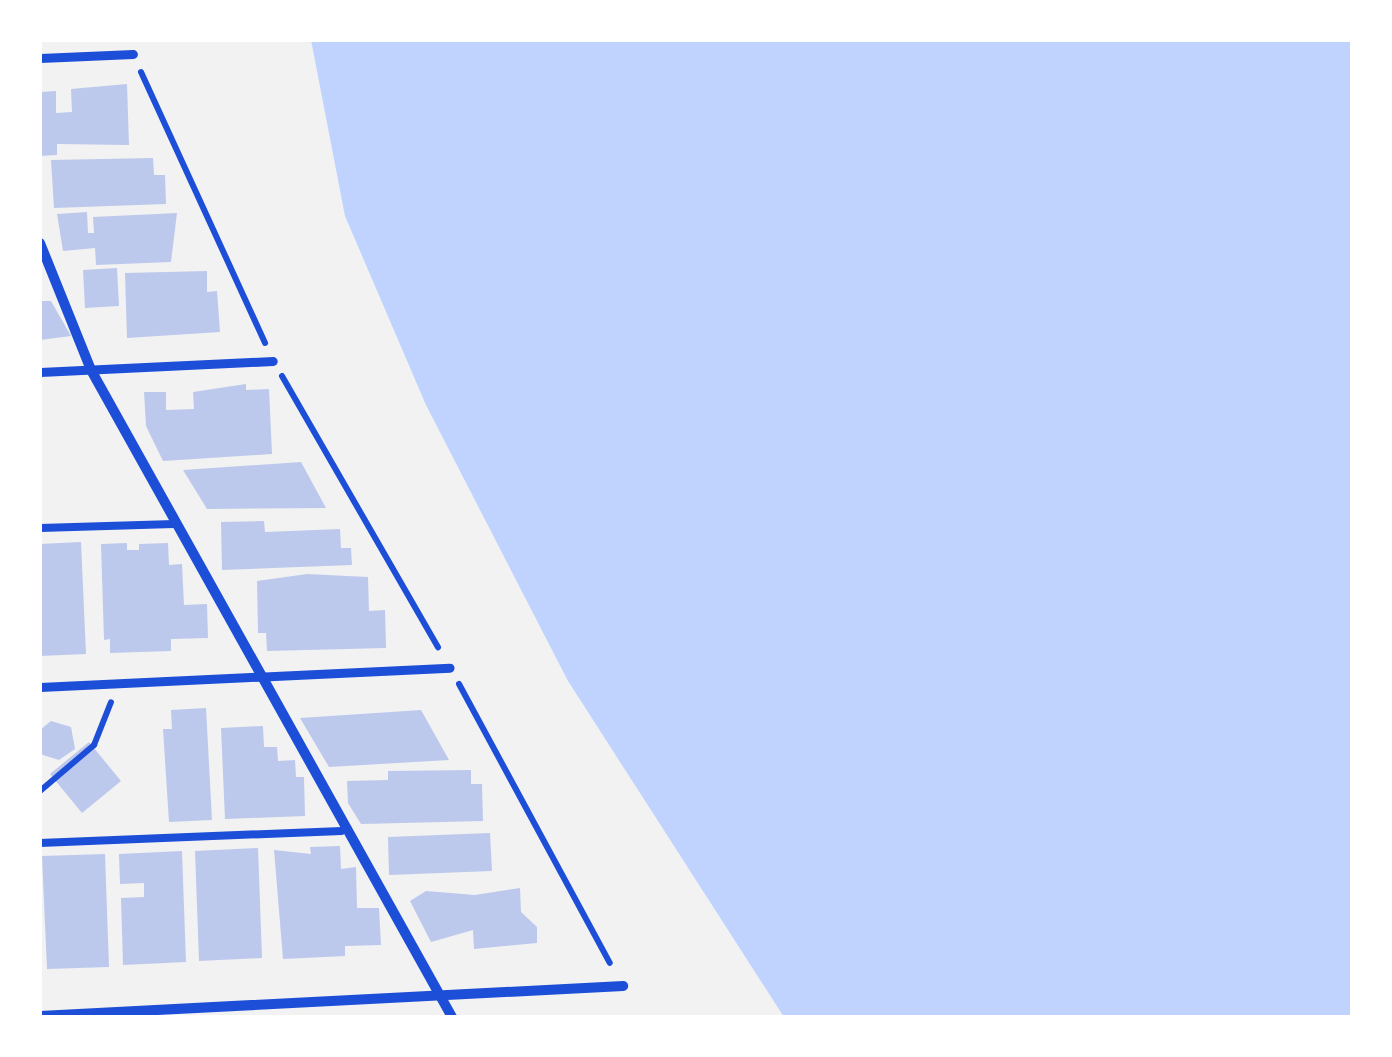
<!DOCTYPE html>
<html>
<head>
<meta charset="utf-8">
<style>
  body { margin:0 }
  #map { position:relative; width:1392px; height:1057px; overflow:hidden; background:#f2f2f2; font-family:"IBM Plex Sans",sans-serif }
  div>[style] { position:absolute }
  .water>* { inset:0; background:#bfd3fe }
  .building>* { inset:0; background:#bdc9ec }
  .path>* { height:6px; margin:-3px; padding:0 3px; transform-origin:3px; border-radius:3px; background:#1d4ed8 }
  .service>* { height:8px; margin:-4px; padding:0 4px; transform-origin:4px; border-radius:4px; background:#1d4ed8 }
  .pedestrian>* { height:9px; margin:-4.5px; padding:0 4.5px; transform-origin:4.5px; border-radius:4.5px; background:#1d4ed8 }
  .minor>* { height:10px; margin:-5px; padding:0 5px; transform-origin:5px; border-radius:5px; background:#1d4ed8 }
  span { translate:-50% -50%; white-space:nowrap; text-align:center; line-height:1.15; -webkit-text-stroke:9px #fff; paint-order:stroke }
  .frame { position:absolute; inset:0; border:42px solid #fff; pointer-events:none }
</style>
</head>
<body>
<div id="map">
  <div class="water">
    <div style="clip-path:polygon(311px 40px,1352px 40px,1352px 1017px,784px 1017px,568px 681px,426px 405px,345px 216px)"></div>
  </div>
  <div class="building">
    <div style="clip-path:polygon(127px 84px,129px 145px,57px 144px,57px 155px,40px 156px,41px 92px,56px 91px,56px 113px,72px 112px,71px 89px)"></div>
    <div style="clip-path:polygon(153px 158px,154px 175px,165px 175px,166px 204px,54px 208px,51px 160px)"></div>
    <div style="clip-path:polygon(87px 212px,88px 233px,94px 233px,93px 217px,177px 213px,171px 262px,96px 265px,95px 248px,63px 251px,57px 214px)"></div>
    <div style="clip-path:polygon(117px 268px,119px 306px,85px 308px,83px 270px)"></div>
    <div style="clip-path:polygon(207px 271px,207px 292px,217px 291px,220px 332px,127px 338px,125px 273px)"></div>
    <div style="clip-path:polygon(40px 301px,51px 301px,71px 336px,40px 340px)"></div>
    <div style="clip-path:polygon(246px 384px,246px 390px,269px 389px,272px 454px,163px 461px,146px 426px,144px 392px,166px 392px,166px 410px,194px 409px,193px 392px)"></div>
    <div style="clip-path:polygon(301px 462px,326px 508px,207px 509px,183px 470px)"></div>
    <div style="clip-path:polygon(264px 521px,265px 532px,340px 529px,341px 548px,351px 548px,352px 565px,222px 570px,221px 522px)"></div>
    <div style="clip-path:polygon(81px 542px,86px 654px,40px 656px,40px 544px)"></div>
    <div style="clip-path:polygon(127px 543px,127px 550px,139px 550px,139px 544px,168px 543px,169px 565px,182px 564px,184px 605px,207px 604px,208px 638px,171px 639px,171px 651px,110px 653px,110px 639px,104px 640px,101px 544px)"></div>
    <div style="clip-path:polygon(307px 574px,368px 577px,369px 611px,385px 610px,386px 648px,267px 651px,266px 633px,258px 633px,257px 581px)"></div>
    <div style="clip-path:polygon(206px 708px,212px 820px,169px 822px,163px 729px,172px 729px,171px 710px)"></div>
    <div style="clip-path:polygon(421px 710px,449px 760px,329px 767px,300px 718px)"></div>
    <div style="clip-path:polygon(51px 721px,71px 727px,75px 749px,59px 760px,40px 754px,40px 730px)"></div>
    <div style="clip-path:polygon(263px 726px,264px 747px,277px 747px,278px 761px,295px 760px,296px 777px,304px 777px,305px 816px,225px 819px,221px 728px)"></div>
    <div style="clip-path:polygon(89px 742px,121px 781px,82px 813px,50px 774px)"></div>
    <div style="clip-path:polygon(471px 770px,471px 784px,482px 784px,483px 821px,361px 824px,348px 803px,347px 781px,388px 780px,388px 771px)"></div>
    <div style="clip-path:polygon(490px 833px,492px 871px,389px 875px,388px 837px)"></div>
    <div style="clip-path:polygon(340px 846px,341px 869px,356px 867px,357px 908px,379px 908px,381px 945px,345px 946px,345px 956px,283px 959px,274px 850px,311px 854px,310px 847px)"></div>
    <div style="clip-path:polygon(258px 848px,262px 958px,199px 961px,195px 851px)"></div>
    <div style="clip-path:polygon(182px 851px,186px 962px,123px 965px,121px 898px,144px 897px,144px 883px,120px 884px,119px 854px)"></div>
    <div style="clip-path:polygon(105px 854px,109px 967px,47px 969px,42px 856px)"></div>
    <div style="clip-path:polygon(520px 888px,521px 912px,537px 927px,537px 943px,474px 949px,473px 930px,431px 942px,410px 901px,426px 891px,475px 895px)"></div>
  </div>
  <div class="path">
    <div style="left:141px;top:72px;width:298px;rotate:65.4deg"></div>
    <div style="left:282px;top:376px;width:313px;rotate:60.1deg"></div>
    <div style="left:459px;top:684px;width:317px;rotate:61.6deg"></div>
    <div style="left:40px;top:791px;width:71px;rotate:-40.4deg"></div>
    <div style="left:94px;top:745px;width:46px;rotate:-68.4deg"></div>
  </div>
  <div class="service">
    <div style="left:40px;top:528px;width:134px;rotate:-1.7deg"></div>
    <div style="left:40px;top:843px;width:302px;rotate:-2.3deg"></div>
  </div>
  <div class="pedestrian">
    <div style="left:40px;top:58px;width:93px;rotate:-2.5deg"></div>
    <div style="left:40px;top:372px;width:233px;rotate:-2.7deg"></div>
    <div style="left:40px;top:687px;width:410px;rotate:-2.7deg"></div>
  </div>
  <div class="minor">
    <div style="left:40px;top:243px;width:137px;rotate:68.1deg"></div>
    <div style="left:91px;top:370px;width:741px;rotate:60.84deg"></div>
    <div style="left:40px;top:1016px;width:584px;rotate:-2.95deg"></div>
  </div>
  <div class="frame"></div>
</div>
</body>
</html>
